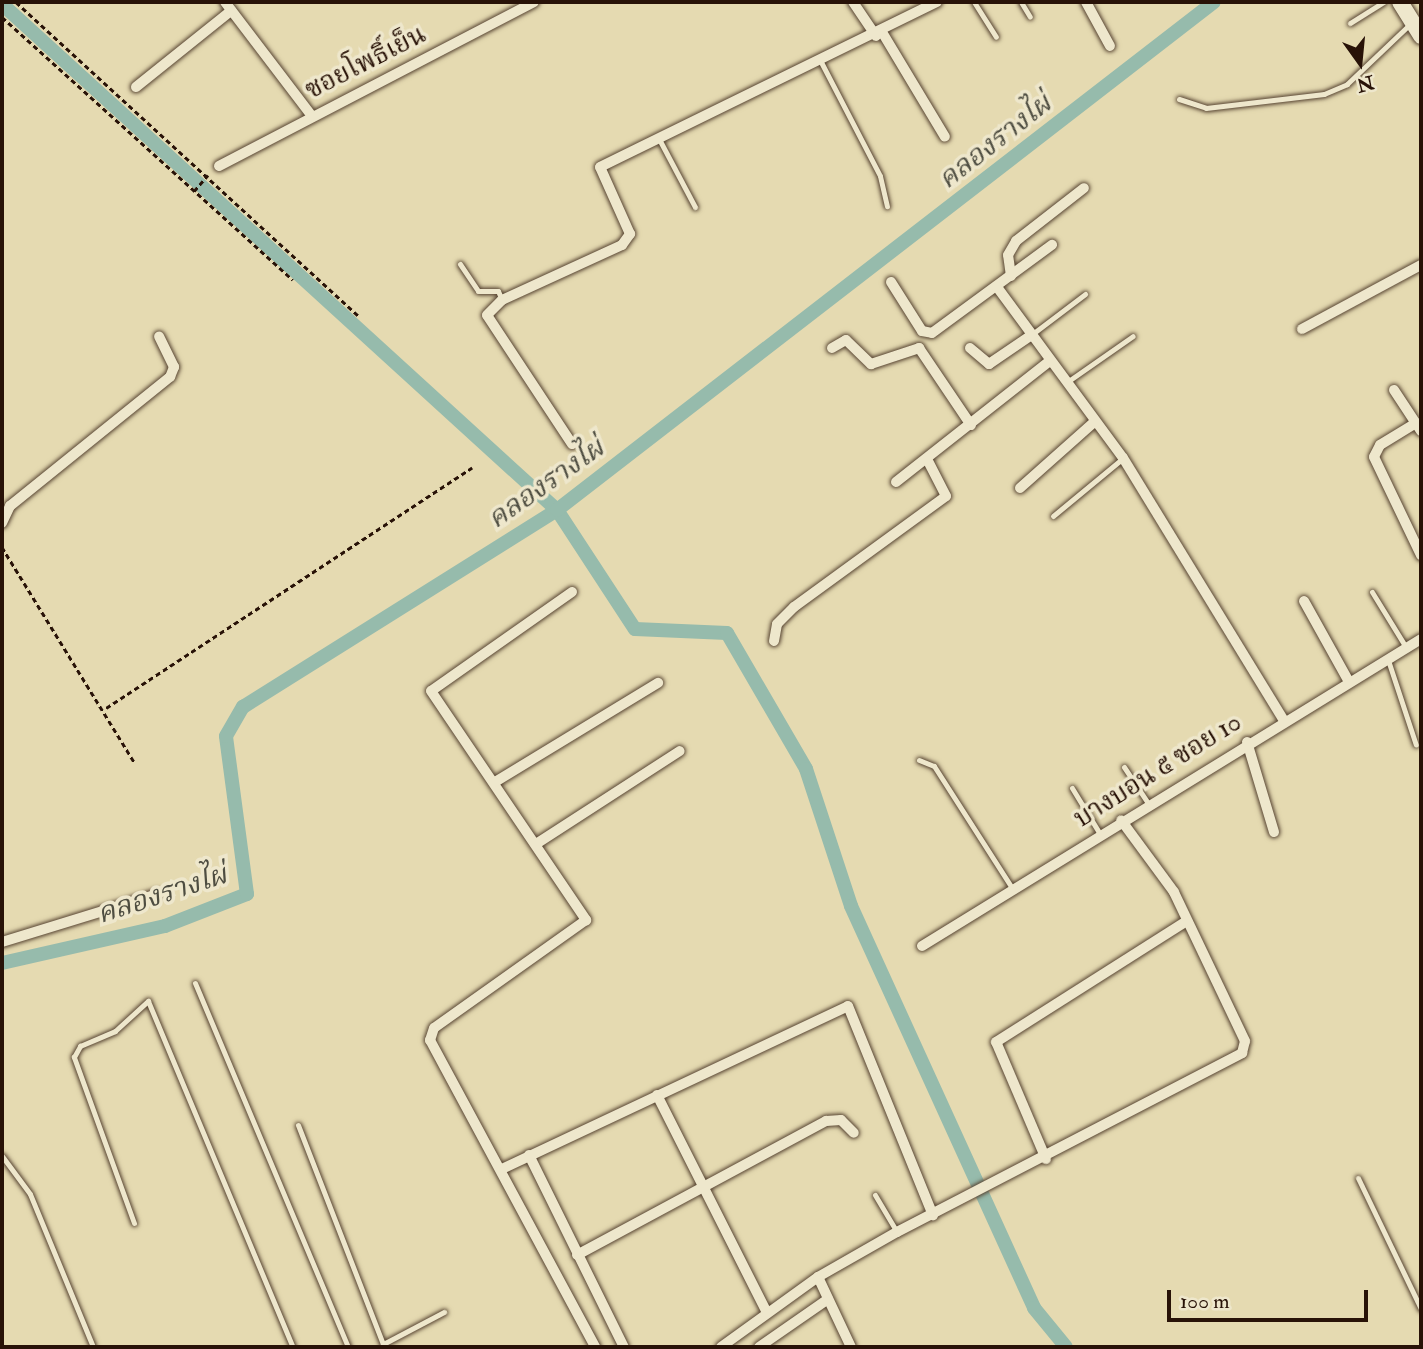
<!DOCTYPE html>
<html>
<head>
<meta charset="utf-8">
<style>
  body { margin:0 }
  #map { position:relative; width:1423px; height:1349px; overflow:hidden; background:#e5dab1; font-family:"IM FELL Double Pica","Noto Serif Thai",serif }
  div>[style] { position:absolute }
  .canal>* { height:14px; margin:-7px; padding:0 7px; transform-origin:7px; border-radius:7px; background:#96bbac }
  .path>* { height:2.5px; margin-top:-1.25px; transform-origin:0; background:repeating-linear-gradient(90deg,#281207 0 5px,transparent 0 8.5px) }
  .roads { filter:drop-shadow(0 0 2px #574432) drop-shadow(0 0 2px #574432) }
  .lane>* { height:5px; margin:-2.5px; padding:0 2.5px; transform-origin:2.5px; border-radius:2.5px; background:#eee7cc }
  .street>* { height:10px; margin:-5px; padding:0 5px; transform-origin:5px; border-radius:5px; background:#eee7cc }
  .secondary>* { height:16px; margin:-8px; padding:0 8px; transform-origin:8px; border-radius:8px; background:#eee7cc }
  span { translate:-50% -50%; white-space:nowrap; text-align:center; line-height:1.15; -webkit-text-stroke:7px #eee7cc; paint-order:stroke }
  .street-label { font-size:26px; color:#281207 }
  .water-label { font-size:28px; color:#4e4d41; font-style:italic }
  .frame { position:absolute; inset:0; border:4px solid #281207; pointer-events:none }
  .north { position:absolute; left:1325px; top:28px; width:70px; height:70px; -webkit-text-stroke:5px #eee7cc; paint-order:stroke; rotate:165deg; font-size:19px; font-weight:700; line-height:28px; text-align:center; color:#281207 }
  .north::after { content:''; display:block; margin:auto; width:24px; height:32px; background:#281207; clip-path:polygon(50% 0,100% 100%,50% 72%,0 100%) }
  .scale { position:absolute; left:1167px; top:1290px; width:201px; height:32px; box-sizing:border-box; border:4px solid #281207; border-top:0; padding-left:9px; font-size:21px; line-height:24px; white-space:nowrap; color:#281207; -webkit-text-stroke:5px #eee7cc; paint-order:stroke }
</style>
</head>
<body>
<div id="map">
  <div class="canal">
    <div style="left:2px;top:4px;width:751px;rotate:42.36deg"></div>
    <div style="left:557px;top:510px;width:142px;rotate:56.8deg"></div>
    <div style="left:635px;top:629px;width:92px;rotate:2.5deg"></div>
    <div style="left:727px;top:633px;width:157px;rotate:59.8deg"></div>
    <div style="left:806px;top:769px;width:144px;rotate:71.8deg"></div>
    <div style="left:851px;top:906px;width:442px;rotate:65.5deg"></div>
    <div style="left:1034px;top:1308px;width:50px;rotate:50.6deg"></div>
    <div style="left:2px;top:963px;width:167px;rotate:-12.8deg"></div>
    <div style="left:165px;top:926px;width:88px;rotate:-21.3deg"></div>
    <div style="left:247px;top:894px;width:159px;rotate:-97.6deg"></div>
    <div style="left:226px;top:736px;width:34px;rotate:-60deg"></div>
    <div style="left:243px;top:707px;width:371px;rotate:-32.1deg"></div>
    <div style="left:557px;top:510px;width:830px;rotate:-37.71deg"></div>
  </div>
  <div class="path">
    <div style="left:16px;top:2px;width:464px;rotate:42.5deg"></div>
    <div style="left:2px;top:17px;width:392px;rotate:42.1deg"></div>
    <div style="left:194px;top:191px;width:21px;rotate:-49deg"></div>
    <div style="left:2px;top:547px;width:254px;rotate:58.4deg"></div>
    <div style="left:106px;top:708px;width:438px;rotate:-33.3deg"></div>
  </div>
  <div class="roads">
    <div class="lane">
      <div style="left:974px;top:2px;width:41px;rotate:57.8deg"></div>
      <div style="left:1021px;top:2px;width:17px;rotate:59deg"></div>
      <div style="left:1350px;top:23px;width:40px;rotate:-32deg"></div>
      <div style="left:821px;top:62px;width:128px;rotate:62.6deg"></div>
      <div style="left:880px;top:176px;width:31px;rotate:77deg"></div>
      <div style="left:1179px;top:99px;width:28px;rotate:18deg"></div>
      <div style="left:1206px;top:108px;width:119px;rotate:-6.8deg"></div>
      <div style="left:1324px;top:94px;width:25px;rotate:-23deg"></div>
      <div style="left:1347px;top:84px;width:87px;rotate:-43.6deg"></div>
      <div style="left:659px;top:139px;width:77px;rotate:62.1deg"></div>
      <div style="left:460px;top:264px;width:32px;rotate:56deg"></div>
      <div style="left:478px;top:291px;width:20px"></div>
      <div style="left:498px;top:291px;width:10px;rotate:66deg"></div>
      <div style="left:1031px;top:335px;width:68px;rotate:-37.2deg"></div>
      <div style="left:1067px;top:382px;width:80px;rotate:-34.9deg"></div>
      <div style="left:1053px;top:516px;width:91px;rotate:-39.6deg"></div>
      <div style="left:1372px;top:592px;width:67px;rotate:58.4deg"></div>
      <div style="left:1388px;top:660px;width:89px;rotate:71.8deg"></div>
      <div style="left:919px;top:760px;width:16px;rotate:22deg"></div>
      <div style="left:934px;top:766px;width:145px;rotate:57.4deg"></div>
      <div style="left:1124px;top:767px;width:43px;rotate:56.3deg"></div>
      <div style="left:1072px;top:788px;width:54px;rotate:58.7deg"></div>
      <div style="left:195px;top:983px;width:395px;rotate:67.2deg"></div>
      <div style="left:298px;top:1125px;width:238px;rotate:68.8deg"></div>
      <div style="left:2px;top:1156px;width:47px;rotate:53.6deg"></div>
      <div style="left:30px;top:1194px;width:165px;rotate:67.6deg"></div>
      <div style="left:1358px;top:1178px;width:145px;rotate:64.3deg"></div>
      <div style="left:875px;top:1195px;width:43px;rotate:59.3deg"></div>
      <div style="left:134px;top:1223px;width:177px;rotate:-109.9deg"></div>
      <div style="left:74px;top:1057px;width:13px;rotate:-61deg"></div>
      <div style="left:80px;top:1046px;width:38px;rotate:-23deg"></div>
      <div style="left:115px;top:1031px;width:45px;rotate:-42.3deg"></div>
      <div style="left:148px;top:1001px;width:375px;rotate:67.3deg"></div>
      <div style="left:383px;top:1344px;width:69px;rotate:-27.7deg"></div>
    </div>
    <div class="street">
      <div style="left:225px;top:2px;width:143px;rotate:52.7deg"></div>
      <div style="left:853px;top:2px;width:41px;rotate:55.9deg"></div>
      <div style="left:1086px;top:2px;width:50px;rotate:61.4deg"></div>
      <div style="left:882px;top:32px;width:122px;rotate:59deg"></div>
      <div style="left:136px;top:87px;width:122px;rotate:-38.7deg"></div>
      <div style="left:219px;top:166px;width:355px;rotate:-27.5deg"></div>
      <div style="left:1011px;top:276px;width:21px;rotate:-98deg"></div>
      <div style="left:1008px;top:255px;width:16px;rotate:-60deg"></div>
      <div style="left:1016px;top:241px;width:86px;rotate:-37.9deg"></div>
      <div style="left:891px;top:282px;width:58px;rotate:57.7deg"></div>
      <div style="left:922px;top:331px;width:10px;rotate:11deg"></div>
      <div style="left:932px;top:333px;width:149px;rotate:-36.3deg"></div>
      <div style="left:997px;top:287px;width:212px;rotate:53.6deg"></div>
      <div style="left:1123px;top:458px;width:306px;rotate:58.5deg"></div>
      <div style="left:1302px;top:329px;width:135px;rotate:-28.3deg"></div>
      <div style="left:832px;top:348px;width:16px;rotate:-30deg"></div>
      <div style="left:846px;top:340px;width:35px;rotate:44deg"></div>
      <div style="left:871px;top:364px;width:51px;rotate:-18.4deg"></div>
      <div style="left:919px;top:348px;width:93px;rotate:56deg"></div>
      <div style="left:970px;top:348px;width:25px;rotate:40deg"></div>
      <div style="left:989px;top:364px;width:50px;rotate:-34.3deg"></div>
      <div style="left:1394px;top:390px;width:49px;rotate:56.6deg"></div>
      <div style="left:1416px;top:423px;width:42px;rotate:148.6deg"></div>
      <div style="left:1380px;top:445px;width:13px;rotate:117deg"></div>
      <div style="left:1374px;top:457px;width:109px;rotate:64.4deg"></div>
      <div style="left:572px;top:444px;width:154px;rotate:-123.4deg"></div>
      <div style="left:487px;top:315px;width:21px;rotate:-45deg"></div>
      <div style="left:502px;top:300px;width:132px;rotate:-24.6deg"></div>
      <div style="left:622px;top:245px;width:14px;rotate:-54deg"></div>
      <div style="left:630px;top:234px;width:73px;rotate:-114.1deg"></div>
      <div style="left:600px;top:167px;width:375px;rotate:-26.1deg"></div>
      <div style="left:896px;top:482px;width:196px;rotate:-38.2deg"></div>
      <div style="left:1020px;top:488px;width:99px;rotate:-41.7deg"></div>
      <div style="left:2px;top:523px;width:19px;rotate:-65deg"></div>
      <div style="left:10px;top:506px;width:206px;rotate:-38.9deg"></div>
      <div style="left:170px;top:377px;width:11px;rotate:-68deg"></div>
      <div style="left:174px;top:367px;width:34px;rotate:-116deg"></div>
      <div style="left:572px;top:592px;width:172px;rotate:144.9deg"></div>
      <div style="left:431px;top:691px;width:277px;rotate:55.9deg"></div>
      <div style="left:586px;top:920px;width:186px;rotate:144.6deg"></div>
      <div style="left:434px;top:1028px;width:13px;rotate:108deg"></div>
      <div style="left:430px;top:1040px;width:349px;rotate:61.7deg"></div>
      <div style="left:1304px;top:601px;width:93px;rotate:60.9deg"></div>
      <div style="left:774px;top:641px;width:17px;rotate:-80deg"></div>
      <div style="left:777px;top:624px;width:24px;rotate:-45deg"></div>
      <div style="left:794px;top:607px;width:188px;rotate:-36.1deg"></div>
      <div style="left:946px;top:496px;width:42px;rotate:-117.2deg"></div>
      <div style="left:1247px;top:742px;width:94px;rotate:73.3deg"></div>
      <div style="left:495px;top:782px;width:191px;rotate:-31.3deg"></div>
      <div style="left:536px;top:844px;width:171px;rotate:-32.9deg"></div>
      <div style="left:2px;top:942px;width:163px;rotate:-17.1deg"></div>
      <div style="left:922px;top:946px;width:586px;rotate:-31.6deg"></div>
      <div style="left:657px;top:1095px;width:244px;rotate:63.2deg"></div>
      <div style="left:529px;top:1155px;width:214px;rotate:63.7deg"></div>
      <div style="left:1046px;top:1159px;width:127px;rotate:-113.1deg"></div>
      <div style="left:996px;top:1042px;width:226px;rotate:-32.4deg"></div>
      <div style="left:504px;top:1168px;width:380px;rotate:-25.2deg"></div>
      <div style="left:848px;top:1006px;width:226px;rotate:67.9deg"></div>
      <div style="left:577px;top:1255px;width:283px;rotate:-28.3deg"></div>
      <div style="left:826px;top:1121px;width:15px;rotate:-4deg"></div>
      <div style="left:841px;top:1120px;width:18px;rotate:45deg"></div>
      <div style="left:818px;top:1277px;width:77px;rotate:64.8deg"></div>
      <div style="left:721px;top:1347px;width:120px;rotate:-35.8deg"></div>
      <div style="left:818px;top:1277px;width:91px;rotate:-29.7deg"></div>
      <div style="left:897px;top:1232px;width:389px;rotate:-27.4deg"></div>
      <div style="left:1242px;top:1053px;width:12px;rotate:-76deg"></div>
      <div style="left:1245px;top:1041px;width:165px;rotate:-115.5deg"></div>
      <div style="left:1174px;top:892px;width:89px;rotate:-126.4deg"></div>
      <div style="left:759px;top:1347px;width:84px;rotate:-34.8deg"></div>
    </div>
    <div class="secondary">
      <div style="left:1400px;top:2px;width:40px;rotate:58deg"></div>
    </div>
  </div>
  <div class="street-label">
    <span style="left:366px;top:63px;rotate:-27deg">ซอยโพธิ์เย็น</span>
    <span style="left:1158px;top:771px;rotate:-32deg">บางบอน ๕ ซอย 10</span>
  </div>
  <div class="water-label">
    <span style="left:995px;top:142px;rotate:-38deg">คลองรางไผ่</span>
    <span style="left:546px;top:484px;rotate:-35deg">คลองรางไผ่</span>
    <span style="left:162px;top:895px;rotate:-18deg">คลองรางไผ่</span>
  </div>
  <div class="frame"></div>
  <div class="north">N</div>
  <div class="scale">100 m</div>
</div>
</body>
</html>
